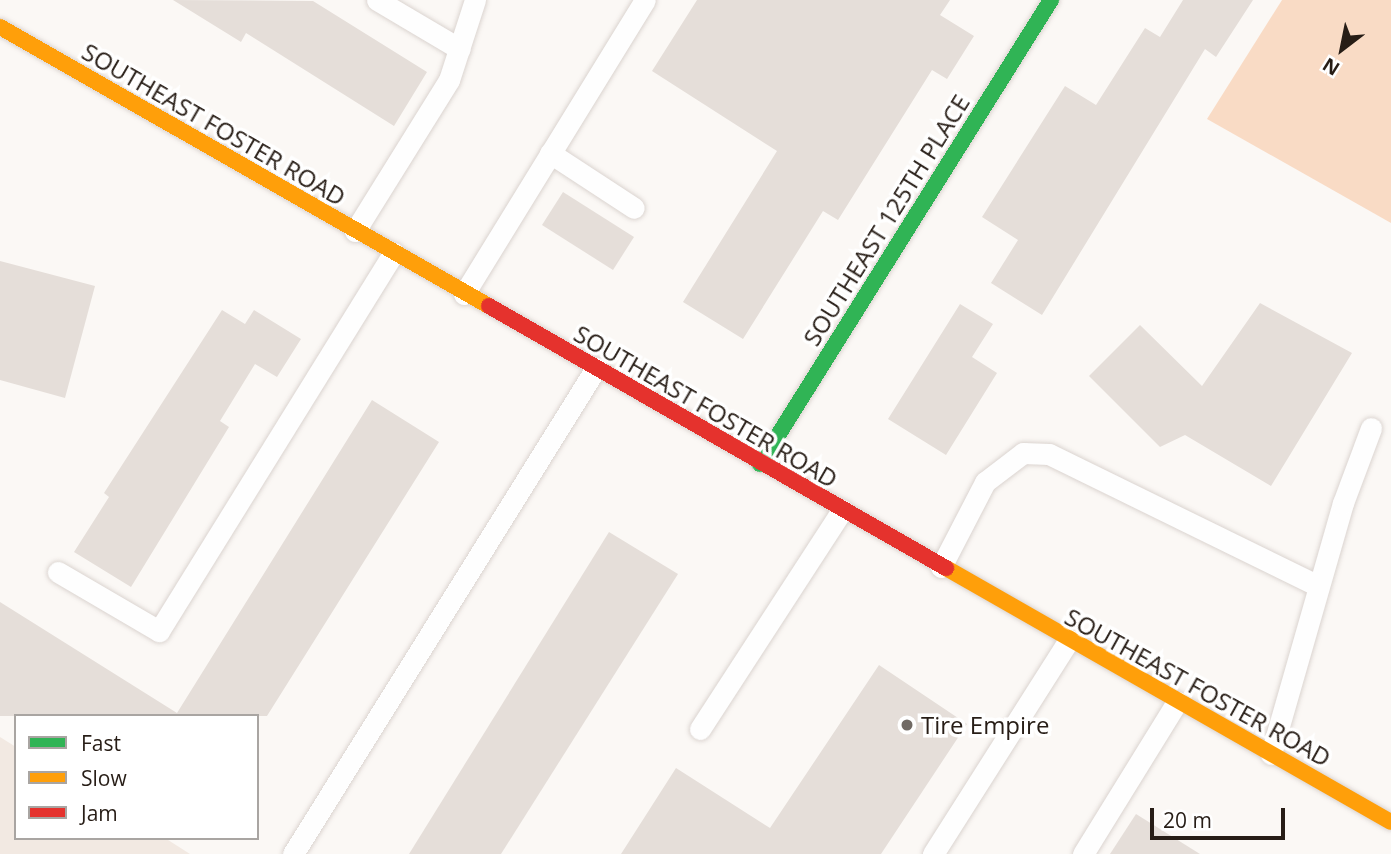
<!DOCTYPE html>
<html>
<head>
<meta charset="utf-8">
<style>
  body { margin:0 }
  #map { position:relative; width:1391px; height:854px; overflow:hidden; background:#fbf8f5; font-family:"Open Sans",sans-serif }
  div>[style] { position:absolute }
  .built>* { inset:0; background:#f2e9e2 }
  .green>* { inset:0; background:#f9dbc5 }
  .building>* { inset:0; background:#e5ded9 }
  .roads { filter:drop-shadow(0 0 2px #dbd4d0) drop-shadow(0 0 2px #dbd4d0) }
  .lane>* { height:21px; margin:-10.5px; padding:0 10.5px; transform-origin:10.5px; border-radius:10.5px; background:#fefefe }
  .fast>* { height:16px; margin:-8px; padding:0 8px; transform-origin:8px; border-radius:8px; background:#30b455 }
  .slow>* { height:16px; margin:-8px; padding:0 8px; transform-origin:8px; border-radius:8px; background:#ff9f0a }
  .jam>* { height:16px; margin:-8px; padding:0 8px; transform-origin:8px; border-radius:8px; background:#e5322d }
  .dots>* { width:19px; height:19px; translate:-50% -50%; box-sizing:border-box; border:4px solid #fff; border-radius:50% }
  span { translate:-50% -50%; white-space:nowrap; text-align:center; line-height:1.15; -webkit-text-stroke:7px #fff; paint-order:stroke }
  .street-label { font-size:24px; color:#271d16 }
  .poi-label { font-size:24px; color:#271d16 }
  .left { translate:0 -50%; text-align:left }
  .legend { position:absolute; left:14px; top:714px; width:245px; height:126px; box-sizing:border-box; background:#fff; border:2px solid #a9a5a2; margin:0; padding:9px 12px; list-style:none; font-size:21px; color:#271d16 }
  .legend li { display:flex; align-items:center; gap:14px; height:35px }
  .legend b { width:35px; border:2px solid #a9a5a2 }
  .north { position:absolute; left:1307px; top:14px; width:70px; height:70px; -webkit-text-stroke:5px #fff; paint-order:stroke; rotate:212deg; font-size:19px; font-weight:700; line-height:28px; text-align:center; color:#271d16 }
  .north::after { content:''; display:block; margin:auto; width:24px; height:32px; background:#271d16; clip-path:polygon(50% 0,100% 100%,50% 72%,0 100%) }
  .scale { position:absolute; left:1150px; top:808px; width:135px; height:32px; box-sizing:border-box; border:4px solid #271d16; border-top:0; padding-left:9px; font-size:21px; line-height:24px; white-space:nowrap; color:#271d16; -webkit-text-stroke:5px #fff; paint-order:stroke }
</style>
</head>
<body>
<div id="map">
  <div class="built">
    <div style="clip-path:polygon(0 737px,16px 747px,16px 838px,165px 838px,190px 854px,0 854px)"></div>
  </div>
  <div class="green">
    <div style="clip-path:polygon(1282px 0,1391px 0,1391px 223px,1207px 119px)"></div>
  </div>
  <div class="building">
    <div style="clip-path:polygon(173px 0,313px 1px,427px 72px,394px 126px,246px 33px,241px 42px)"></div>
    <div style="clip-path:polygon(697px 0,950px 0,940px 15px,974px 36px,947px 79px,932px 70px,838px 220px,823px 211px,743px 339px,683px 302px,777px 151px,652px 71px)"></div>
    <div style="clip-path:polygon(1183px 0,1253px 0,1216px 57px,1205px 49px,1042px 315px,991px 283px,1018px 240px,982px 217px,1065px 86px,1096px 105px,1145px 28px,1160px 37px)"></div>
    <div style="clip-path:polygon(563px 192px,634px 237px,613px 270px,542px 225px)"></div>
    <div style="clip-path:polygon(0 261px,95px 286px,65px 398px,0 380px)"></div>
    <div style="clip-path:polygon(1260px 303px,1352px 353px,1271px 486px,1185px 435px,1160px 447px,1089px 376px,1140px 325px,1202px 386px)"></div>
    <div style="clip-path:polygon(960px 304px,993px 324px,972px 357px,997px 373px,946px 455px,888px 419px)"></div>
    <div style="clip-path:polygon(222px 310px,245px 324px,254px 310px,301px 339px,277px 377px,255px 364px,220px 421px,229px 427px,131px 587px,74px 552px,109px 497px,104px 493px)"></div>
    <div style="clip-path:polygon(372px 400px,439px 442px,267px 716px,0 716px,0 602px,177px 713px)"></div>
    <div style="clip-path:polygon(609px 532px,678px 574px,501px 854px,409px 854px)"></div>
    <div style="clip-path:polygon(879px 665px,967px 724px,881px 854px,621px 854px,676px 768px,770px 828px)"></div>
    <div style="clip-path:polygon(1136px 814px,1200px 854px,1110px 854px)"></div>
  </div>
  <div class="roads">
    <div class="lane">
      <div style="left:377px;top:0;width:96px;rotate:30.6deg"></div>
      <div style="left:550px;top:153px;width:100px;rotate:33.2deg"></div>
      <div style="left:355px;top:231px;width:178px;rotate:-58.1deg"></div>
      <div style="left:449px;top:80px;width:84px;rotate:-72deg"></div>
      <div style="left:464px;top:294px;width:345px;rotate:-58.4deg"></div>
      <div style="left:941px;top:567px;width:96px;rotate:-62.6deg"></div>
      <div style="left:985px;top:482px;width:48px;rotate:-37.3deg"></div>
      <div style="left:1023px;top:453px;width:26px;rotate:2deg"></div>
      <div style="left:1049px;top:454px;width:300px;rotate:26.1deg"></div>
      <div style="left:58px;top:572px;width:117px;rotate:30.3deg"></div>
      <div style="left:159px;top:631px;width:445px;rotate:-58.2deg"></div>
      <div style="left:700px;top:729px;width:261px;rotate:-57deg"></div>
      <div style="left:1271px;top:754px;width:261px;rotate:-74deg"></div>
      <div style="left:1343px;top:503px;width:80px;rotate:-69.5deg"></div>
      <div style="left:293px;top:854px;width:573px;rotate:-58.06deg"></div>
      <div style="left:933px;top:854px;width:254px;rotate:-57.6deg"></div>
      <div style="left:1083px;top:854px;width:179px;rotate:-58.3deg"></div>
    </div>
    <div class="fast">
      <div style="left:760px;top:464px;width:548px;rotate:-57.91deg"></div>
    </div>
    <div class="slow">
      <div style="left:0;top:27px;width:563px;rotate:29.71deg"></div>
      <div style="left:946px;top:568px;width:512px;rotate:29.72deg"></div>
    </div>
    <div class="jam">
      <div style="left:489px;top:306px;width:527px;rotate:29.83deg"></div>
    </div>
  </div>
  <div class="dots">
    <div style="left:907px;top:725px;background:#716a64"></div>
  </div>
  <div class="street-label">
    <span style="left:214px;top:124px;rotate:30deg">SOUTHEAST FOSTER ROAD</span>
    <span style="left:886px;top:220px;rotate:-58deg">SOUTHEAST 125TH PLACE</span>
    <span style="left:706px;top:406px;rotate:30deg">SOUTHEAST FOSTER ROAD</span>
    <span style="left:1198px;top:687px;rotate:29deg">SOUTHEAST FOSTER ROAD</span>
  </div>
  <div class="poi-label">
    <span class="left" style="left:921px;top:725px">Tire Empire</span>
  </div>
  <ul class="legend">
  <li><b style="height:9px;background:#30b455"></b>Fast</li>
  <li><b style="height:9px;background:#ff9f0a"></b>Slow</li>
  <li><b style="height:9px;background:#e5322d"></b>Jam</li>
  </ul>
  <div class="north">N</div>
  <div class="scale">20 m</div>
</div>
</body>
</html>
